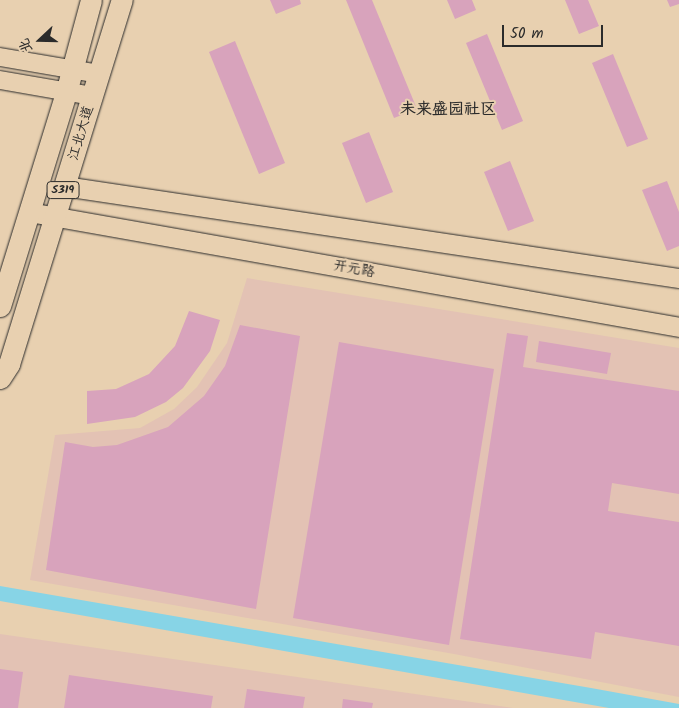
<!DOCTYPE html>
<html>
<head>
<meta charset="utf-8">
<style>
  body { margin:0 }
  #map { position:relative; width:679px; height:708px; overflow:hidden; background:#e8d0b0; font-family:Kalam,"LXGW WenKai TC",sans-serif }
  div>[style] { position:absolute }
  .built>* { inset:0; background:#e3c2b4 }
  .water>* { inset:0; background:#87d4e6 }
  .building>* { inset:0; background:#d8a3bc }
  .roads { filter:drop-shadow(0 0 1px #2b2b2b) drop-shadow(0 0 1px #2b2b2b) }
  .tertiary>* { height:18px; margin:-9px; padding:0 9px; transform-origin:9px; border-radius:9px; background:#e8d0b0 }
  .secondary>* { height:19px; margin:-9.5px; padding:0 9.5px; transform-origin:9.5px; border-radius:9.5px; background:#e8d0b0 }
  .primary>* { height:21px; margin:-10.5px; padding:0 10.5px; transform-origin:10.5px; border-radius:10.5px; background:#e8d0b0 }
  span { translate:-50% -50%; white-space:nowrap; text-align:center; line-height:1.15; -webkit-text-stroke:4px #e8d0b0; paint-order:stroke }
  .shield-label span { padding:1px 4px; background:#e8d0b0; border:1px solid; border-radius:4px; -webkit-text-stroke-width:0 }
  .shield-label { font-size:12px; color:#2b2b2b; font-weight:700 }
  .street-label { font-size:14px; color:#2b2b2b }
  .quarter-label { font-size:16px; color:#2b2b2b; font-weight:700 }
  .north { position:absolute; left:15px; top:15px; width:50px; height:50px; -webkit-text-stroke:4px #e8d0b0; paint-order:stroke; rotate:249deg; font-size:14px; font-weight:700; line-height:20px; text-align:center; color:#2b2b2b }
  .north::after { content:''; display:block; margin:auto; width:18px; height:22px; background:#2b2b2b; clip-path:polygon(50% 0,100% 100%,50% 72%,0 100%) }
  .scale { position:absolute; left:502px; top:25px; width:101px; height:22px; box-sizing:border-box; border:2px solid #2b2b2b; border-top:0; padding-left:6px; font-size:15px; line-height:18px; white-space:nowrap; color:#2b2b2b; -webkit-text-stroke:4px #e8d0b0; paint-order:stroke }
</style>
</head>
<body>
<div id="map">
  <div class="built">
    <div style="clip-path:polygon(247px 278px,679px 348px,679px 697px,454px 654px,30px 580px,55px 435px,140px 428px,174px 409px,197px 387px,227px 343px)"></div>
    <div style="clip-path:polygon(0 634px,394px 691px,513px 708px,0 708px)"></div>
  </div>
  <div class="water">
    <div style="clip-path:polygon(0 586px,591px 688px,679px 704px,679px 708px,609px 708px,0 601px)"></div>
  </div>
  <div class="building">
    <div style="clip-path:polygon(270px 0,300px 0,301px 4px,276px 14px)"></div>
    <div style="clip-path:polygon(346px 0,372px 0,417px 109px,394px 118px)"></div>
    <div style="clip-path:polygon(447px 0,472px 0,476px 10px,455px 19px)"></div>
    <div style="clip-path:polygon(565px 0,588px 0,599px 26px,579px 34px)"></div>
    <div style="clip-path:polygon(667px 0,679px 0,679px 4px,670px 7px)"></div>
    <div style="clip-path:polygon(487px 34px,523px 121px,502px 130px,466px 43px)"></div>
    <div style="clip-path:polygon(235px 41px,285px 163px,259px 174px,209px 52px)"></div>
    <div style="clip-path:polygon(613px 54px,648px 139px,627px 147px,592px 63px)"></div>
    <div style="clip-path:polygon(369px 132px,393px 192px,366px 203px,342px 143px)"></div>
    <div style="clip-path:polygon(510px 161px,534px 221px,508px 231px,484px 172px)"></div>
    <div style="clip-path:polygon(667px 181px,679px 212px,679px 246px,667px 251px,642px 190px)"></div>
    <div style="clip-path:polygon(189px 311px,220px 320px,210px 351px,183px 388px,166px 402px,135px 417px,87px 424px,87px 391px,116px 389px,149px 374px,175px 346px)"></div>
    <div style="clip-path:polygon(240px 325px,300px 336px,256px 609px,46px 570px,65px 442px,93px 447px,117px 445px,168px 427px,204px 396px,225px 366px)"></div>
    <div style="clip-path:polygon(507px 333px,528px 336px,523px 367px,679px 391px,679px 494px,612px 483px,608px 511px,679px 522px,679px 646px,595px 632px,591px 659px,460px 639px)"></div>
    <div style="clip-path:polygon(539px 341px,611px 353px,607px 374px,536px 362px)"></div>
    <div style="clip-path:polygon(339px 342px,494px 369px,449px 645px,293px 618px)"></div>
    <div style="clip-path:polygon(0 669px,23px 672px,18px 708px,0 708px)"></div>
    <div style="clip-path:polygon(69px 675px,213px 696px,211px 708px,64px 708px)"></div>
    <div style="clip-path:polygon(247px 689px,305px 697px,303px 708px,244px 708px)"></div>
    <div style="clip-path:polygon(343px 699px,373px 703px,372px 708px,342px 708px)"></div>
  </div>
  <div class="roads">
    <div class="tertiary">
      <div style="left:0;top:57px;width:100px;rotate:9.7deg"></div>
      <div style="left:0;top:80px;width:93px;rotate:9.9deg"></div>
    </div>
    <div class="secondary">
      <div style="left:64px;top:186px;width:622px;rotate:8.51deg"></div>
      <div style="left:29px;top:212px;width:660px;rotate:10.03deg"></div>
    </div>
    <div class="primary">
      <div style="left:0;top:306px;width:227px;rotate:-72.8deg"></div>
      <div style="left:67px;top:89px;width:92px;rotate:-74.9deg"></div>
      <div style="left:0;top:378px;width:17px;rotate:-57deg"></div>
      <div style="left:9px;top:364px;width:381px;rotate:-72.8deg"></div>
    </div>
  </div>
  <div class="shield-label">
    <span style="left:63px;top:190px">S319</span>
  </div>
  <div class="street-label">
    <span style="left:81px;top:133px;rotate:-73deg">江北大道</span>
    <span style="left:354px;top:269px;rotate:10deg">开元路</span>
  </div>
  <div class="quarter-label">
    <span style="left:448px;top:110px">未来盛园社区</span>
  </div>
  <div class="north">北</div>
  <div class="scale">50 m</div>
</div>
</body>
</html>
